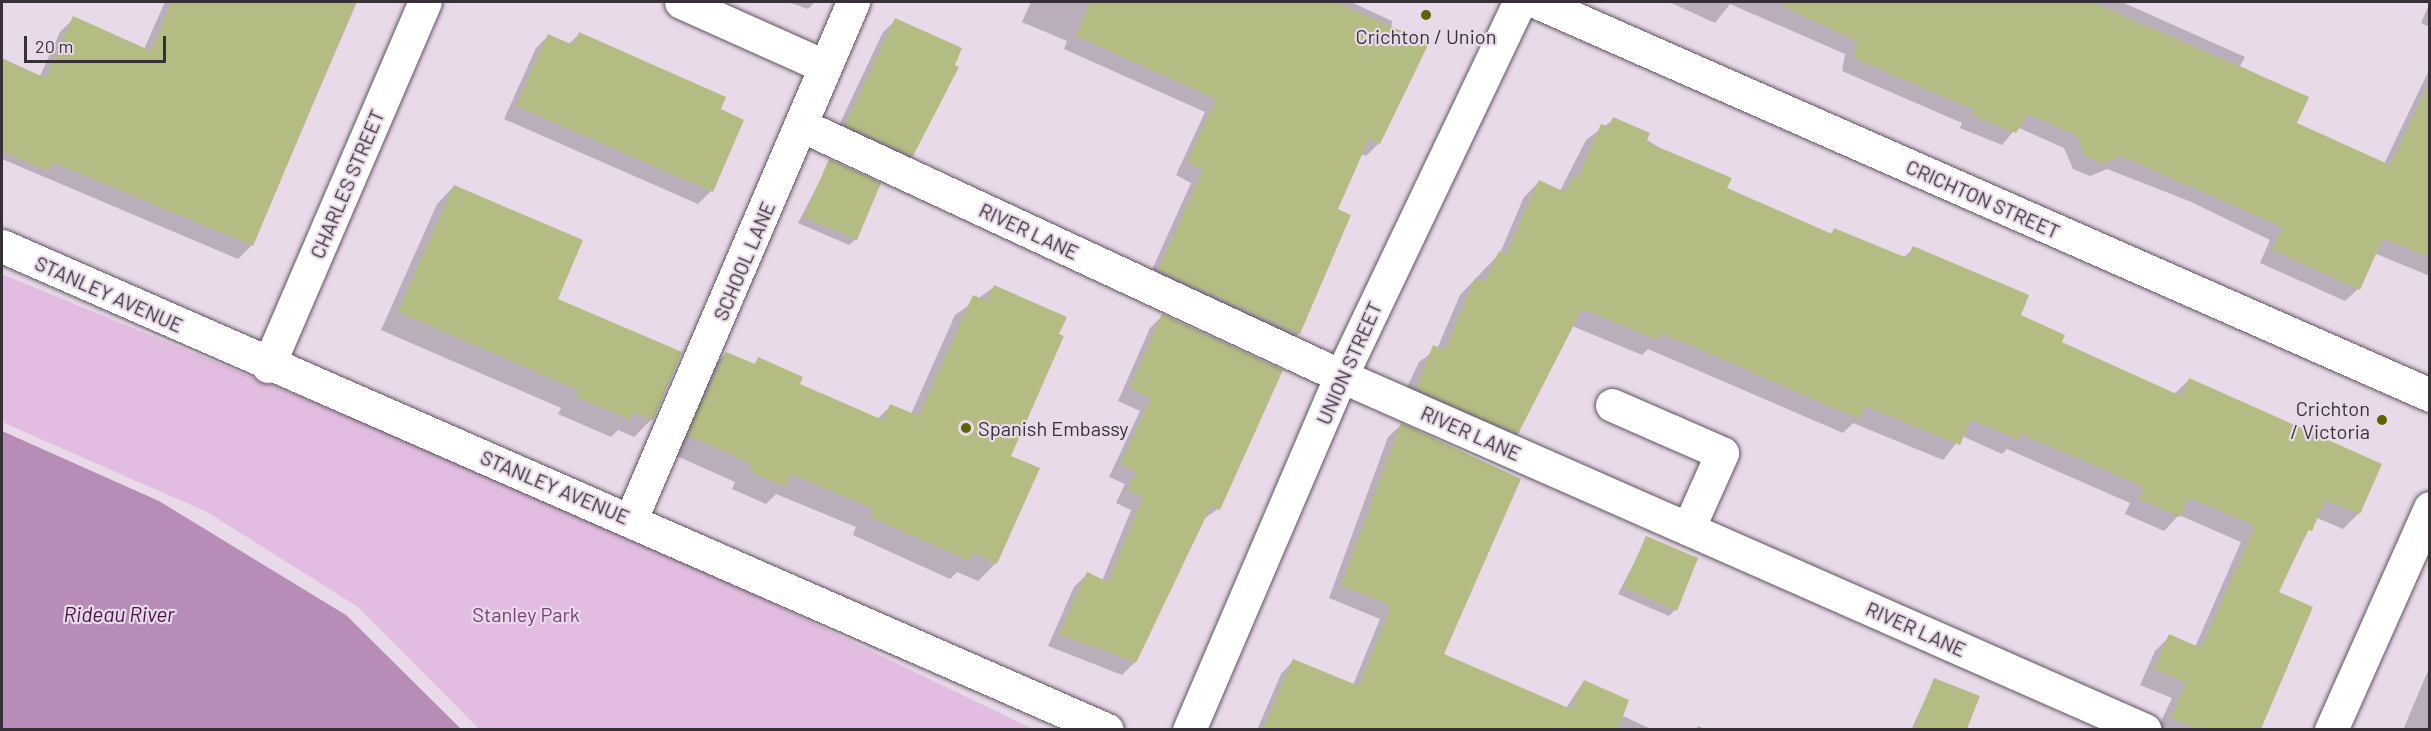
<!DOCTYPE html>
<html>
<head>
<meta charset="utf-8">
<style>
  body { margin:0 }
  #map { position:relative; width:2431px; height:731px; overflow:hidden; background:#e9dae9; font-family:Barlow,sans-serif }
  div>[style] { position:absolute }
  .green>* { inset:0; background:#e2bde1 }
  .water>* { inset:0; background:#b78db7 }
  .shadow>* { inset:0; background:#0003 }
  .building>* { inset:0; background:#b5bc83 }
  .roads { filter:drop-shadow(0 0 2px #605460) drop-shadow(0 0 2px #605460) }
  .minor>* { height:33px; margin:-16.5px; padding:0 16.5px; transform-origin:16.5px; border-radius:16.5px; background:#fff }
  .dots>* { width:16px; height:16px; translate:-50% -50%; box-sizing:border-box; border:3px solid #e9dae9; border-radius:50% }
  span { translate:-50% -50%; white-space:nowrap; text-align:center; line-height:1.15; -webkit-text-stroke:4.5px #e9dae9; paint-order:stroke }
  .poi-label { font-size:20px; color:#373137 }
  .right { translate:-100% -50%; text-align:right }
  .left { translate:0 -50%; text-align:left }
  .street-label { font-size:20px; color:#373137 }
  .park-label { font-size:20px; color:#764077 }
  .water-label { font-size:21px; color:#471449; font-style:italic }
  .frame { position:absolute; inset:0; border:3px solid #373137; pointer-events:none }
  .scale { position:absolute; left:24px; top:36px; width:142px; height:27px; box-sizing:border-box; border:3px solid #373137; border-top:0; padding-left:8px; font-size:18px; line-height:21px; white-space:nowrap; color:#373137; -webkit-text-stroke:4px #e9dae9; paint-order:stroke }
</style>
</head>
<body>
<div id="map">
  <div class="green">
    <div style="clip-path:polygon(2px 274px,604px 522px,1033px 729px,479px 729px,358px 607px,207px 512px,2px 422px)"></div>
  </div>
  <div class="water">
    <div style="clip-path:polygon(2px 431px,159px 501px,346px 615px,461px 729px,2px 729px)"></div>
  </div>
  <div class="shadow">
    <div style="clip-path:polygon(165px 2px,357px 2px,252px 245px,238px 259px,2px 159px,2px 58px,40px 76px,60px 32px,74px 18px,144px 49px)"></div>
    <div style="clip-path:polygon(788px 2px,815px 2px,808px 9px)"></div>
    <div style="clip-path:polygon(1031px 2px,1351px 2px,1392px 21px,1379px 143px,1366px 156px,1361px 154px,1336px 209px,1299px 333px,1286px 346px,1146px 283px,1191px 183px,1176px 175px,1205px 112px,1064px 49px,1067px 41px,1022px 22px)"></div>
    <div style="clip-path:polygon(1669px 2px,2122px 2px,2245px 57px,2240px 66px,2307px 98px,2295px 123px,2384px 164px,2430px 68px,2430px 276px,2374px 253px,2358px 289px,2345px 301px,2260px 263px,2270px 240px,2189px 201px,2107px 169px,2090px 176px,2073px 169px,2064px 148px,2017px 127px,2002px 145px,1960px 128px,1962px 123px,1842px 71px,1845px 54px,1730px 4px,1715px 23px)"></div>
    <div style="clip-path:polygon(2430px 2px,2430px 27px,2421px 23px)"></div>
    <div style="clip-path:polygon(896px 20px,957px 68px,912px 156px,899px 168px,833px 138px,883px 32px)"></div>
    <div style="clip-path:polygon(579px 34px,719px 110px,711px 191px,698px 204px,504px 119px,536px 48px,548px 36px,569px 44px)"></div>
    <div style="clip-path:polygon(1614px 119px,1725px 189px,1829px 235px,1835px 229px,1903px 258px,1914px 248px,2060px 343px,2174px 394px,2189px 380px,2380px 464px,2358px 514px,2343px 529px,2315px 517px,2277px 593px,2311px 608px,2259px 730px,2157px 730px,2172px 698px,2140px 685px,2155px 651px,2170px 636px,2195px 647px,2241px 542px,2179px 515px,2164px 531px,2125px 514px,2130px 503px,2007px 449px,2002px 454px,1962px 436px,1943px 460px,1853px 423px,1843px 433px,1648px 349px,1642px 355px,1572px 326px,1517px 433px,1502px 448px,1400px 402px,1419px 362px,1437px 349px,1460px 295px,1500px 253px,1524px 197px,1539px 182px,1560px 191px,1586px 140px)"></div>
    <div style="clip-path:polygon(830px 161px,856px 239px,849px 245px,798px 223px)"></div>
    <div style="clip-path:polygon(454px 186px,652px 419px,634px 437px,618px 430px,611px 437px,558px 414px,561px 408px,381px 330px,437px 204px)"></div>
    <div style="clip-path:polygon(994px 287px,1009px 456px,996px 563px,978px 581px,957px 572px,950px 579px,853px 535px,856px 527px,776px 494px,766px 504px,732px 489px,735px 482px,670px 453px,708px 372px,726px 353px,753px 365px,759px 359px,798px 385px,877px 419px,891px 406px,911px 414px,955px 315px)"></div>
    <div style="clip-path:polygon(1163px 315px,1218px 509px,1202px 520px,1135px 662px,1122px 675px,1048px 646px,1074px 587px,1087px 574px,1102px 581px,1131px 510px,1116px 503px,1125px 484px,1109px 477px,1140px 411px,1118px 401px,1150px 328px)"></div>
    <div style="clip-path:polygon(1401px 425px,1442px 655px,1566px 708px,1584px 681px,1621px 715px,1653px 730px,1257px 730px,1281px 674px,1293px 661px,1353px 685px,1380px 619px,1329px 598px,1388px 437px)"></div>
    <div style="clip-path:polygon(1647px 538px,1675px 610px,1669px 616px,1618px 594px)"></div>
    <div style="clip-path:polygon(2430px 670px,2430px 730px,2403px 730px,2427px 673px)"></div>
    <div style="clip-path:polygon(1934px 680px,1978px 697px,1966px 730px,1911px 730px)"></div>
    <div style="clip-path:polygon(1698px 726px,1707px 730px,1695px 730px)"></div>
  </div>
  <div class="building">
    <div style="clip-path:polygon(172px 2px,356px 2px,253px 246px,55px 163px,46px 170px,2px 151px,2px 59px,46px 78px,73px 16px,151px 51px)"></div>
    <div style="clip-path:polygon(1090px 2px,1335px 2px,1429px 43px,1380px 144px,1369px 139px,1338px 209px,1351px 215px,1300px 334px,1158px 270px,1203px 170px,1187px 162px,1216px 99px,1076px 36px)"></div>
    <div style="clip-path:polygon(1775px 2px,2092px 2px,2309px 97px,2297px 123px,2390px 165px,2430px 80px,2430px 258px,2383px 238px,2360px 290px,2272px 250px,2282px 227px,2121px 156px,2103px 164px,2085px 156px,2077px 136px,2028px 114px,2016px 133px,1972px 115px,1974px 110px,1854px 58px,1857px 42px)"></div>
    <div style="clip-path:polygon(895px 18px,962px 48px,955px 65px,959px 67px,913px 156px,845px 125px)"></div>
    <div style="clip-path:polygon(579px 32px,726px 97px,721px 109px,744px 120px,713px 192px,516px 106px,548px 34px,573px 45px)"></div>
    <div style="clip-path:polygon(1613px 117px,1650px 133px,1646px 142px,1732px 178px,1727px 188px,1832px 234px,1834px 228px,1907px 258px,1913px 246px,2029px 295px,2021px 315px,2065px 335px,2062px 342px,2108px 363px,2181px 396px,2189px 378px,2382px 464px,2360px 514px,2325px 500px,2312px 531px,2308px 530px,2279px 592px,2313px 607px,2261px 729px,2197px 729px,2171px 719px,2186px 683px,2154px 669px,2169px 634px,2201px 648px,2255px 526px,2189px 498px,2180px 517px,2139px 499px,2144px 487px,2021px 434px,2018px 440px,1971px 419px,1960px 445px,1865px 406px,1859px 419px,1662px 333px,1659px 340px,1582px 309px,1518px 434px,1416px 389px,1433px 345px,1445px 350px,1475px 278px,1485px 282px,1499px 251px,1506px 255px,1539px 180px,1565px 192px,1573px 176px,1578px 178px,1601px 124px,1609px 127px)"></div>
    <div style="clip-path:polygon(829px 159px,881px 183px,857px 240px,804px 217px)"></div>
    <div style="clip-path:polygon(454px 185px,583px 240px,558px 299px,682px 352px,653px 420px,634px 412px,630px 420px,575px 396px,578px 390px,398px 312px)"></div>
    <div style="clip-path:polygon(994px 285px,1067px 317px,1059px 334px,1064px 336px,1011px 456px,1040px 468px,997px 564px,973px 553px,970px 561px,870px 517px,873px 509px,791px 474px,785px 487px,749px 471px,752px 464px,687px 435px,726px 352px,755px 364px,758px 357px,803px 377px,800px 384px,883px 420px,890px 404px,919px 416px,973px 295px,987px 301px)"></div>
    <div style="clip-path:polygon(1162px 314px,1283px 370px,1220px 510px,1211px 506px,1136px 663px,1059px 634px,1087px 572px,1108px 582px,1143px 497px,1127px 490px,1136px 471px,1120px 464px,1151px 398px,1130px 388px)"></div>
    <div style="clip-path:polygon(1401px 423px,1521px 479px,1444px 654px,1571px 709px,1584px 680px,1629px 700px,1618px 729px,1263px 729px,1293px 659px,1359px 686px,1391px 606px,1341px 585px)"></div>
    <div style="clip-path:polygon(1646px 536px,1698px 558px,1677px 611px,1624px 587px)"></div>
    <div style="clip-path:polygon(1934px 678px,1980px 696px,1967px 729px,1914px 729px)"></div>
  </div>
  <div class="roads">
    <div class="minor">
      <div style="left:681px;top:2px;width:157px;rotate:24.1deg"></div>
      <div style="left:1537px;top:2px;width:976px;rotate:23.75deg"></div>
      <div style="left:803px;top:126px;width:593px;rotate:24.92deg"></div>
      <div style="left:1341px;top:376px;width:878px;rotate:23.76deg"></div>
      <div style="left:2px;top:246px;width:1206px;rotate:23.65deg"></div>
      <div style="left:268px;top:366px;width:396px;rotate:-66.7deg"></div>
      <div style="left:1612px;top:405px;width:120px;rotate:23.6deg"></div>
      <div style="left:1722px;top:453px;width:83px;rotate:114.1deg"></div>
      <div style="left:631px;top:519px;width:563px;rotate:-66.76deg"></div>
      <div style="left:1189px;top:730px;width:385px;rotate:-66.8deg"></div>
      <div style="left:1341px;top:376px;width:414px;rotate:-64.5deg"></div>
      <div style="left:2331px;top:730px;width:243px;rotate:-66deg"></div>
    </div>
  </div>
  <div class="dots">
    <div style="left:1426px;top:15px;background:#5d6300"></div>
    <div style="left:2382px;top:420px;background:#5d6300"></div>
    <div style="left:966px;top:428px;background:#5d6300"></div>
  </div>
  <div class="poi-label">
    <span style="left:1426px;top:36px">Crichton / Union</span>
    <span class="right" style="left:2370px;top:420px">Crichton<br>/ Victoria</span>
    <span class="left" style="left:978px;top:428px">Spanish Embassy</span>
  </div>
  <div class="street-label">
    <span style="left:347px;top:184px;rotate:-67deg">CHARLES STREET</span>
    <span style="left:1983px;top:199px;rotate:24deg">CRICHTON STREET</span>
    <span style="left:1029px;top:231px;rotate:25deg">RIVER LANE</span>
    <span style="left:744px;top:261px;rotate:-67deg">SCHOOL LANE</span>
    <span style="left:109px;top:294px;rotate:24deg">STANLEY AVENUE</span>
    <span style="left:1349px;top:363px;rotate:-66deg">UNION STREET</span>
    <span style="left:1471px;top:433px;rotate:24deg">RIVER LANE</span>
    <span style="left:555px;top:487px;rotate:23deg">STANLEY AVENUE</span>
    <span style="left:1916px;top:629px;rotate:24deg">RIVER LANE</span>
  </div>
  <div class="park-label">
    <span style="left:526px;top:614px">Stanley Park</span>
  </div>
  <div class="water-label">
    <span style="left:119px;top:614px">Rideau River</span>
  </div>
  <div class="frame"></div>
  <div class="scale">20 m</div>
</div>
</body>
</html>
